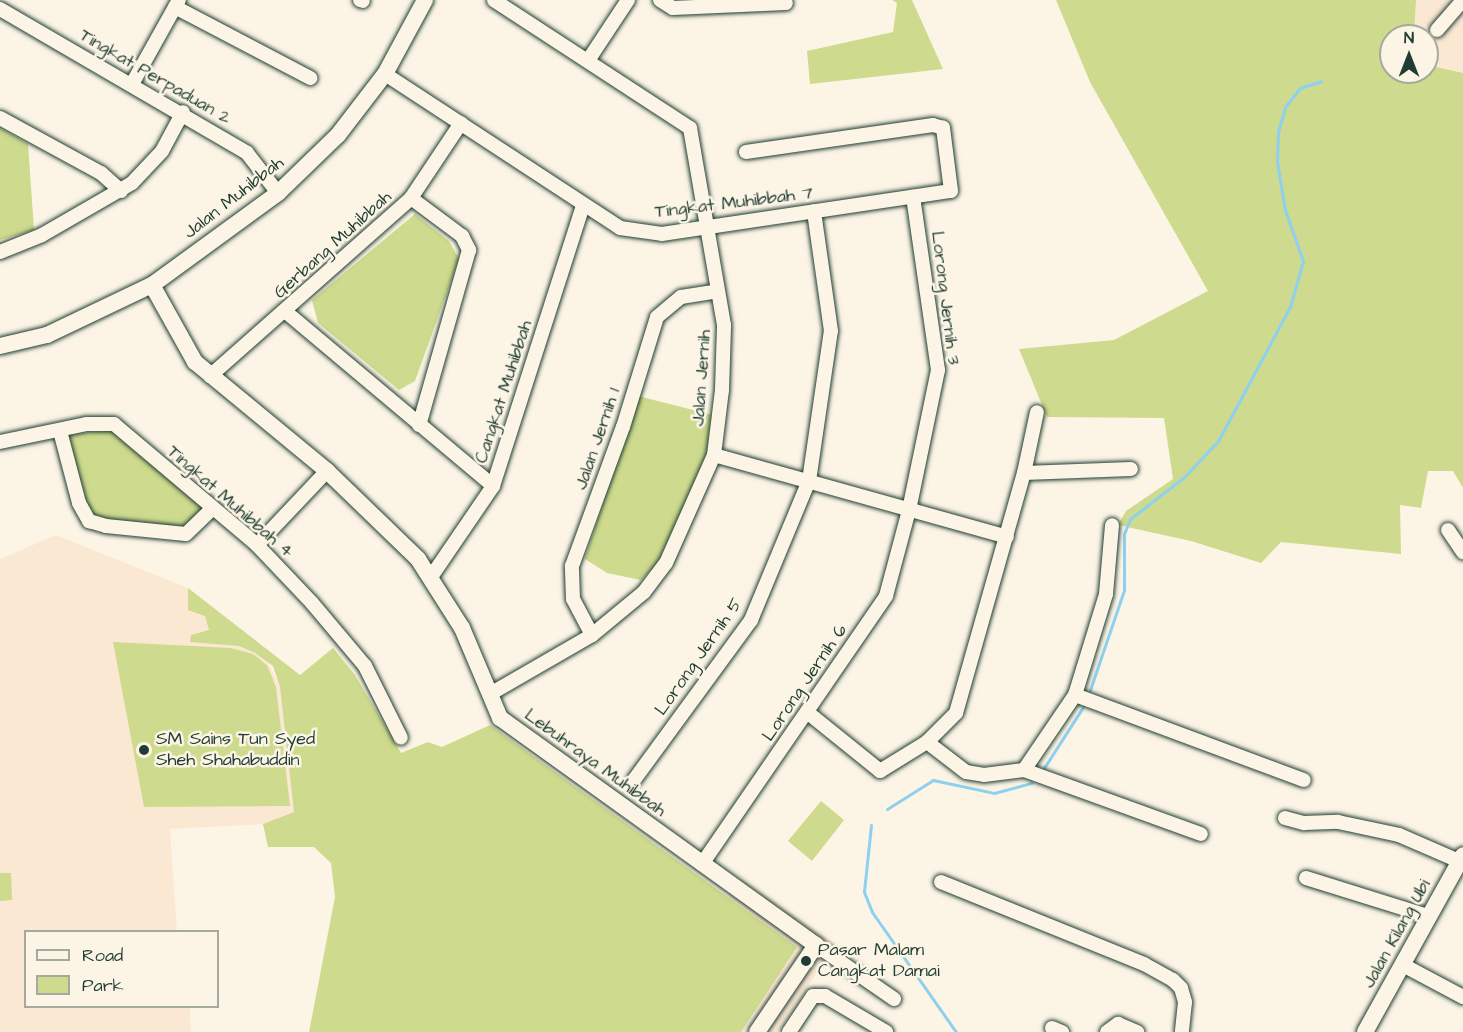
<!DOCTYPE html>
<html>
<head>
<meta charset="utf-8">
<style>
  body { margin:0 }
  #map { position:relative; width:1463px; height:1032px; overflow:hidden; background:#fcf5e5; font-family:"Architects Daughter",sans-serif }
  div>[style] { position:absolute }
  .built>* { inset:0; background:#fbe8d3 }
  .green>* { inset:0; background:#ceda8d }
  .stream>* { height:3px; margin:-1.5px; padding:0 1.5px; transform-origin:1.5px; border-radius:1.5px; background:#8ed0ef }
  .roads { filter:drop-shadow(0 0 2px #1f3d34) drop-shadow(0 0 2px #1f3d34) }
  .minor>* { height:14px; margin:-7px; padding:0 7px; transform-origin:7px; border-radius:7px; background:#fcf5e5 }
  .tertiary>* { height:16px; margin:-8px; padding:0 8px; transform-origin:8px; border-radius:8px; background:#fcf5e5 }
  .dots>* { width:16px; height:16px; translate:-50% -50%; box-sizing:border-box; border:3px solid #fcf5e5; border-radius:50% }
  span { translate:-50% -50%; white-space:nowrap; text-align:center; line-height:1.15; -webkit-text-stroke:5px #fcf5e5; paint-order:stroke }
  .street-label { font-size:18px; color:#1f3d34 }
  .poi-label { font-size:18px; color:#1f3d34 }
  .left { translate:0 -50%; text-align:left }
  .legend { position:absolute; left:24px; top:930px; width:195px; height:78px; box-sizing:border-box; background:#fcf5e5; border:2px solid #a4ab9e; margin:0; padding:8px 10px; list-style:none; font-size:18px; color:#1f3d34 }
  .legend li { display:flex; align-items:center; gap:12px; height:30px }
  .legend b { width:30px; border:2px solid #a4ab9e }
  .north { position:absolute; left:1379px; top:24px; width:60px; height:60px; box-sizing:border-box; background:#fcf5e5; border:2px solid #a4ab9e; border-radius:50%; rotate:0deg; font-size:16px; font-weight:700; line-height:24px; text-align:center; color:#1f3d34 }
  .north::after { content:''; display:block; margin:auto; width:21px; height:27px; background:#1f3d34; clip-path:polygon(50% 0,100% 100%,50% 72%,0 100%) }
</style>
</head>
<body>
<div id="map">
  <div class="built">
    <div style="clip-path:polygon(1416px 0,1463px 0,1463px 73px,1427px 65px,1427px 36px,1414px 36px)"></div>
    <div style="clip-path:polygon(56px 535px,188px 588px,266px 658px,280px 687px,294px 812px,263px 824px,170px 829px,177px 931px,26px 932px,26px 1006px,190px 1007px,191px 1032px,0 1032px,0 559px)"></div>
    <div style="clip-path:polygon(742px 879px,836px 944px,778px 1032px,741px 1032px,796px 947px,728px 897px)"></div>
  </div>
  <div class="green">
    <div style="clip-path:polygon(892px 0,912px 0,943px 69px,810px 84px,807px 51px,893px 32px,897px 3px)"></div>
    <div style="clip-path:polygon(1056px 0,1416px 0,1414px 36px,1391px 36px,1391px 72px,1427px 72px,1427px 65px,1463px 73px,1463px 488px,1453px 471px,1428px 471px,1421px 508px,1400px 505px,1401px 554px,1281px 542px,1261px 563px,1191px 541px,1118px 525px,1126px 511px,1173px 479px,1164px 418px,1047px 417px,1019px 349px,1114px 340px,1208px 291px,1090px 82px)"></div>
    <div style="clip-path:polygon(0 128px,28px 144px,34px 230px,0 240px)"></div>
    <div style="clip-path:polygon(415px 214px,449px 241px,459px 259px,415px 381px,399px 390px,318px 323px,312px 300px)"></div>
    <div style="clip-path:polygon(638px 396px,713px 415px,710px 450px,663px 557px,641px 580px,607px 573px,585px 559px)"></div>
    <div style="clip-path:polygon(112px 430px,204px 509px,183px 529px,93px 517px,83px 501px,65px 435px)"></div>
    <div style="clip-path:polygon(188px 588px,300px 675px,333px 648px,355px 675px,401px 753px,428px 742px,442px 747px,490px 725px,797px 947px,741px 1032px,309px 1032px,335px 897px,331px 863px,314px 847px,268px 847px,263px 824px,294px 812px,280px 687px,273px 666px,255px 653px,239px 646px,190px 642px,191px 635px,209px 630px,205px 616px,188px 610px)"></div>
    <div style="clip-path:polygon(113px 642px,231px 648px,253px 654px,267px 665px,276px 687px,290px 806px,144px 807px)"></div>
    <div style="clip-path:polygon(821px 801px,844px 820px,812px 861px,788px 841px)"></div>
    <div style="clip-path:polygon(0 873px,11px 873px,12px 900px,0 901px)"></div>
  </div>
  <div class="stream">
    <div style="left:1090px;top:690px;width:106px;rotate:-71.2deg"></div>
    <div style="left:1124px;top:590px;width:56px;rotate:-90deg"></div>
    <div style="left:1124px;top:534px;width:16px;rotate:-68deg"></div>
    <div style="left:1130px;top:519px;width:68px;rotate:-37.9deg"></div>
    <div style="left:1184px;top:477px;width:50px;rotate:-46.6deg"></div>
    <div style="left:1218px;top:441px;width:152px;rotate:-61.8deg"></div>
    <div style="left:1290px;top:307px;width:48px;rotate:-74.2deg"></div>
    <div style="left:1303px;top:261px;width:54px;rotate:-109.4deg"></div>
    <div style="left:1285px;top:210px;width:49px;rotate:-99.5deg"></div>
    <div style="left:1277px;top:162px;width:30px;rotate:-88deg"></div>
    <div style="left:1278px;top:132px;width:26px;rotate:-74deg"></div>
    <div style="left:1285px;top:107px;width:24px;rotate:-52deg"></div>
    <div style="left:1300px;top:88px;width:22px;rotate:-18deg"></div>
    <div style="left:1044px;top:768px;width:72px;rotate:-57.4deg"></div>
    <div style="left:887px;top:809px;width:54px;rotate:-32.2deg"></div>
    <div style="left:933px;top:780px;width:62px;rotate:12deg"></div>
    <div style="left:994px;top:793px;width:39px;rotate:-15deg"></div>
    <div style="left:871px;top:825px;width:67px;rotate:96deg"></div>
    <div style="left:864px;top:892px;width:22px;rotate:68deg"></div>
    <div style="left:872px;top:912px;width:146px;rotate:55deg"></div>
  </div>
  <div class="roads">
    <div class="minor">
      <div style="left:360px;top:0;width:3px;rotate:18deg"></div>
      <div style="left:660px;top:0;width:15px;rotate:32deg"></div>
      <div style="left:673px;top:8px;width:113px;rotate:-2.5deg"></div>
      <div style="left:175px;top:7px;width:153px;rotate:27.7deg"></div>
      <div style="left:0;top:9px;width:286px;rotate:30.2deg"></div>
      <div style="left:247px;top:153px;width:51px;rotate:52.2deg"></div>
      <div style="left:1437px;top:30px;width:40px;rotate:-49deg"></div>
      <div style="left:589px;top:59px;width:71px;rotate:-56.5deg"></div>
      <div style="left:385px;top:74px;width:281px;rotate:33.2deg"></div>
      <div style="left:620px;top:228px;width:42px;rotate:8.1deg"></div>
      <div style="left:662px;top:234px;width:292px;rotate:-8.5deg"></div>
      <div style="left:951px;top:191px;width:64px;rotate:-97.2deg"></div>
      <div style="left:943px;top:128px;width:10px;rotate:-163deg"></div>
      <div style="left:933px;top:125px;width:189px;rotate:171.8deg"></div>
      <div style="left:132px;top:84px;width:96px;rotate:-60.8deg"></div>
      <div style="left:0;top:118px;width:115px;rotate:28.6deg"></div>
      <div style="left:101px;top:173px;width:27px;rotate:42deg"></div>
      <div style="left:411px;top:198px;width:64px;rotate:36.7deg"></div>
      <div style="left:462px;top:236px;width:16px;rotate:63deg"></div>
      <div style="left:469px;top:250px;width:182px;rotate:105.9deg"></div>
      <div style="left:0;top:252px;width:45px;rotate:-22deg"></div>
      <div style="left:42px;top:235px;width:104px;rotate:-30deg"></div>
      <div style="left:132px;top:183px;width:44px;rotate:-46.8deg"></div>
      <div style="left:162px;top:151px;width:44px;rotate:-61.7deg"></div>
      <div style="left:286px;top:312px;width:270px;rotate:40deg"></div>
      <div style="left:210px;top:376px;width:268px;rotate:-41.5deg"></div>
      <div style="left:411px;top:198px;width:90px;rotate:-56.3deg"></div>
      <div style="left:60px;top:431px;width:74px;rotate:75.2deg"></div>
      <div style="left:79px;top:503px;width:21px;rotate:61deg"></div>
      <div style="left:89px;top:521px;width:18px;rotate:16deg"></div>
      <div style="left:106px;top:526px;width:80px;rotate:5.7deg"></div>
      <div style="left:186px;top:534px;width:36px;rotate:-44deg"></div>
      <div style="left:0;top:442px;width:89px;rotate:-11.7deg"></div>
      <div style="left:87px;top:424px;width:27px"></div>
      <div style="left:114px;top:424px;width:187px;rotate:40.2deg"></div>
      <div style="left:257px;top:545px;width:80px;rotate:46.5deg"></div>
      <div style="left:312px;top:603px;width:82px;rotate:49.9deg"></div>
      <div style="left:365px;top:666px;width:80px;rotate:63.4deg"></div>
      <div style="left:714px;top:455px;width:304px;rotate:15.6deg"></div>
      <div style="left:1024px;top:473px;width:107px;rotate:-2.1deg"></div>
      <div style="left:1448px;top:530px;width:27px;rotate:56deg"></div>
      <div style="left:257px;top:545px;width:102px;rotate:-46.6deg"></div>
      <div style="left:431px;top:577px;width:110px;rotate:-55.7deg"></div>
      <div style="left:493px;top:486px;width:295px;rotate:-72.2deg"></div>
      <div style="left:592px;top:635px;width:41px;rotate:-117.8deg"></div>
      <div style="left:573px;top:599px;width:33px;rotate:-92deg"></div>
      <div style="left:572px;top:566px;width:148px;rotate:-69.9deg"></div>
      <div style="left:623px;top:427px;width:115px;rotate:-72.8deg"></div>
      <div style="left:657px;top:317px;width:31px;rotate:-40deg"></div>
      <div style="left:681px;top:297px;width:36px;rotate:-9deg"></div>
      <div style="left:490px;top:694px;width:118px;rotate:-30deg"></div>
      <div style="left:592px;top:635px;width:67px;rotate:-39.6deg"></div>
      <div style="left:644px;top:592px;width:36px;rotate:-53deg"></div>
      <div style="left:666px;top:563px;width:118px;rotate:-66deg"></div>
      <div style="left:714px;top:455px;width:65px;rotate:-83deg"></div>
      <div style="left:722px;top:390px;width:65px;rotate:-88.2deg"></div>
      <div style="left:724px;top:325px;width:200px;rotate:-99.8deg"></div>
      <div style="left:690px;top:128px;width:234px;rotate:-146.9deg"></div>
      <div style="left:1075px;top:695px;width:244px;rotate:20.4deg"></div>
      <div style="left:807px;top:712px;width:94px;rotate:38.9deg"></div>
      <div style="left:880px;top:771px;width:55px;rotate:-31.7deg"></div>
      <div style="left:927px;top:742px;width:41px;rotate:-45deg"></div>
      <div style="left:956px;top:713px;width:249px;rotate:-74.2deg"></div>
      <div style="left:1024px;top:473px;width:62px;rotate:-78deg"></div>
      <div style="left:927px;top:742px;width:49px;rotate:37.6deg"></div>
      <div style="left:966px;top:772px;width:18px;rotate:9deg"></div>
      <div style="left:984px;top:775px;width:40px;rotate:-7.1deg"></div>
      <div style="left:1024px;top:770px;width:91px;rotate:-55.8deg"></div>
      <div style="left:1075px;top:695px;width:106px;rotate:-72.9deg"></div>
      <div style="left:1106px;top:594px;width:69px;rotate:-85deg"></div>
      <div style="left:1024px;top:770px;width:188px;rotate:19.9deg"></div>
      <div style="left:634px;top:780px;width:198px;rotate:-53.8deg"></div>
      <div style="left:751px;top:620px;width:151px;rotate:-67.4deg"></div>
      <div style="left:809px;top:481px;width:152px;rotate:-81.7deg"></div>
      <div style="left:831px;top:331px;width:121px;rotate:-98.1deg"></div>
      <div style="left:1285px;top:818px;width:20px;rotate:15deg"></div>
      <div style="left:1304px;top:823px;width:34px;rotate:-2deg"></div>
      <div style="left:1338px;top:822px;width:62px;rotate:12deg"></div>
      <div style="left:1399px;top:835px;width:65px;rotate:23.4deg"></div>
      <div style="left:702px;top:864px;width:325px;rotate:-55.5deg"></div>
      <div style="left:886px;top:596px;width:89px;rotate:-75deg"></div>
      <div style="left:909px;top:510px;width:143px;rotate:-78.3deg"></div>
      <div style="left:938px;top:370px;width:175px;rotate:-98.2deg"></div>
      <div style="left:1306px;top:878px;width:128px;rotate:17.3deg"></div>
      <div style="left:941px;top:882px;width:219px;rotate:22deg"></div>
      <div style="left:1144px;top:964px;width:33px;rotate:29deg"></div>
      <div style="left:1173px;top:980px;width:11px;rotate:45deg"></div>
      <div style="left:1181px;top:988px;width:15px;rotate:74deg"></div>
      <div style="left:1185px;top:1002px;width:30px;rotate:96deg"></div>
      <div style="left:816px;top:945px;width:95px;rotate:34.7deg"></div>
      <div style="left:1403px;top:965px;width:68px;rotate:28.1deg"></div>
      <div style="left:1052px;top:1028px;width:11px;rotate:22deg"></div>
      <div style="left:789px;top:1032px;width:43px;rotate:-56.3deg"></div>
      <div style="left:813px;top:996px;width:12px"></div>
      <div style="left:825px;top:996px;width:71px;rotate:30.5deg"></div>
      <div style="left:1107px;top:1032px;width:14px;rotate:-36deg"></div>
      <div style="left:1118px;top:1024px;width:21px;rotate:23deg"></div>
    </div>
    <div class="tertiary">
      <div style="left:152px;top:285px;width:88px;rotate:60.8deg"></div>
      <div style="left:195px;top:362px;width:171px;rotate:39.5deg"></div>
      <div style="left:327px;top:471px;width:127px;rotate:44deg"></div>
      <div style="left:418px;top:559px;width:82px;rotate:57.5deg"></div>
      <div style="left:462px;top:628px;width:98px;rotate:67.1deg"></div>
      <div style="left:500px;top:718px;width:389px;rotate:35.7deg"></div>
      <div style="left:816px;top:945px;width:105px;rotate:124.1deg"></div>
      <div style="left:0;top:346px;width:48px;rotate:-13.2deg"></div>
      <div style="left:47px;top:335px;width:116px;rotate:-25.5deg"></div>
      <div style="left:152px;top:285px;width:156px;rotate:-36.1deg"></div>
      <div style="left:278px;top:193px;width:83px;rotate:-44deg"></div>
      <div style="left:338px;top:135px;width:77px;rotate:-52.4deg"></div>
      <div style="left:385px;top:74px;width:84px;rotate:-61.6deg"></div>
      <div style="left:1365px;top:1032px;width:202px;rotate:-61deg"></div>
    </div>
  </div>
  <div class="dots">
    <div style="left:144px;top:750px;background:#1f3d34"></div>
    <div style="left:806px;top:961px;background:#1f3d34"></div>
  </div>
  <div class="street-label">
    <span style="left:155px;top:77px;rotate:30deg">Tingkat Perpaduan 2</span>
    <span style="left:234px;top:198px;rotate:-38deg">Jalan Muhibbah</span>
    <span style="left:734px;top:203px;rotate:-7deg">Tingkat Muhibbah 7</span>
    <span style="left:333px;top:245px;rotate:-42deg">Gerbang Muhibbah</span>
    <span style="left:945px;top:298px;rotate:83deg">Lorong Jernih 3</span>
    <span style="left:702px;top:378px;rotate:-86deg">Jalan Jernih</span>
    <span style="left:504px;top:392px;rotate:-72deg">Cangkat Muhibbah</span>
    <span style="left:598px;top:439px;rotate:-71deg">Jalan Jernih 1</span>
    <span style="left:230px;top:502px;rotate:41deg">Tingkat Muhibbah 4</span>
    <span style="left:699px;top:657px;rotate:-55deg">Lorong Jernih 5</span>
    <span style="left:805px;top:683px;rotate:-56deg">Lorong Jernih 6</span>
    <span style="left:595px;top:763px;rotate:36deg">Lebuhraya Muhibbah</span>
    <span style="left:1397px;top:934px;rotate:-61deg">Jalan Kilang Ubi</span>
  </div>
  <div class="poi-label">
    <span class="left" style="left:156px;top:750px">SM Sains Tun Syed<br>Sheh Shahabuddin</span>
    <span class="left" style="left:818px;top:961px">Pasar Malam<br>Cangkat Damai</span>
  </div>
  <ul class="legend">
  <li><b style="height:8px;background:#fcf5e5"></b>Road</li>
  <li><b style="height:16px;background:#ceda8d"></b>Park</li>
  </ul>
  <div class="north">N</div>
</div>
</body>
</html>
